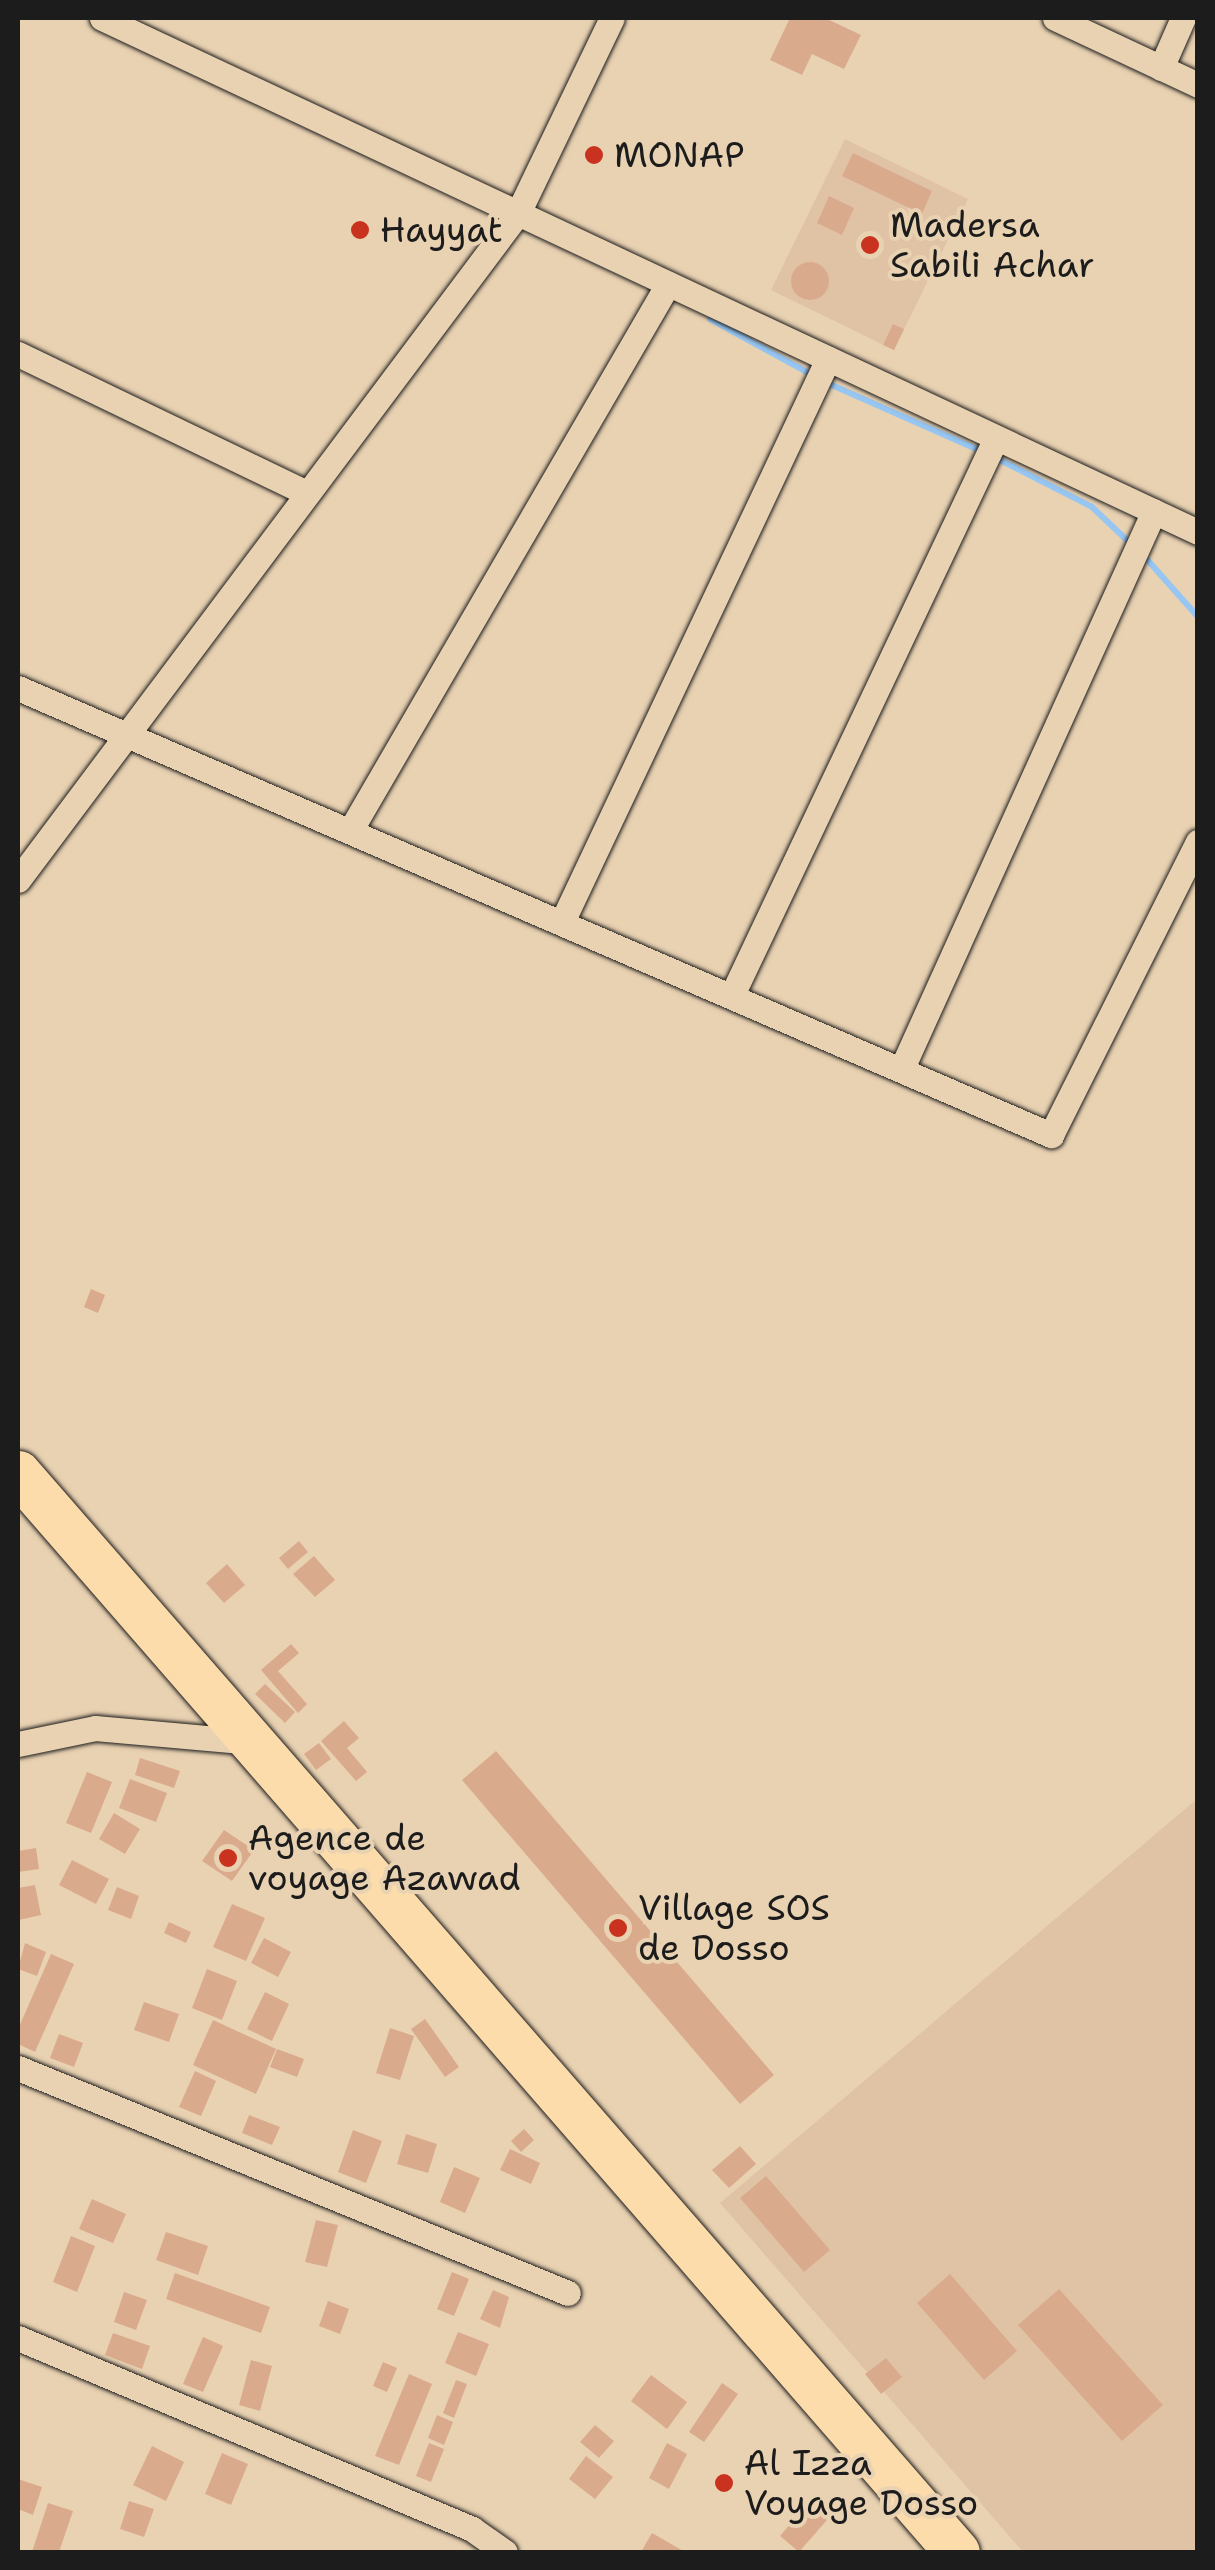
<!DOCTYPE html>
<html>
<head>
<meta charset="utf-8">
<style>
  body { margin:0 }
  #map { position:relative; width:1215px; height:2570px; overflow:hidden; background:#e9d2b2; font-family:"Shantell Sans",sans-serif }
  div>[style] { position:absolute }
  .built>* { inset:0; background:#e0c3a4 }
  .stream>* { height:6px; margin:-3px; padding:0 3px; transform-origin:3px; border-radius:3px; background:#97c6f2 }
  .building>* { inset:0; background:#daaa8d }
  .round { border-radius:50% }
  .roads { filter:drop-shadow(0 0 2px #1c1c1c) drop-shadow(0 0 2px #1c1c1c) }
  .street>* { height:25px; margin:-12.5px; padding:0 12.5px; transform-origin:12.5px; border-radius:12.5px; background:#e9d2b2 }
  .highway>* { height:45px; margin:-22.5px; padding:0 22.5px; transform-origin:22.5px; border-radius:22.5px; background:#fddcac }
  .dots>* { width:28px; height:28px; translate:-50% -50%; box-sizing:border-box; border:5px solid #e9d2b2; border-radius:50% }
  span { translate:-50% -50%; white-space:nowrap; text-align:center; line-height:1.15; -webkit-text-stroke:8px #e9d2b2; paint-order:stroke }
  .poi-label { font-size:35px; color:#1c1c1c }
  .left { translate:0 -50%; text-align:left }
  .frame { position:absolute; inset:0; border:20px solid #1c1c1c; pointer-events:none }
</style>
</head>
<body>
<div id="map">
  <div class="built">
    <div style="clip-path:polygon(845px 139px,968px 199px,894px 350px,771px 290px)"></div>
    <div style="clip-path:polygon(1197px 1799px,1197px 2552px,1023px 2552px,720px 2203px)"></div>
  </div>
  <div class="stream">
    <div style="left:710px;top:319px;width:119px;rotate:28.7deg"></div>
    <div style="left:825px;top:382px;width:173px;rotate:23.9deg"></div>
    <div style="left:994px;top:457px;width:110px;rotate:27deg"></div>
    <div style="left:1092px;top:507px;width:52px;rotate:43.5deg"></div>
    <div style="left:1143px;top:555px;width:83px;rotate:48.4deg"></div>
  </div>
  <div class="building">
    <div style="clip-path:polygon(790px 18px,825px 18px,861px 35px,844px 69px,812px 54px,802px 75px,770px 60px)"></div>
    <div style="clip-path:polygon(589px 144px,605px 154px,601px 166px,582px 157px)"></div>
    <div style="clip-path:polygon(853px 153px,932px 191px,922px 214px,842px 176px)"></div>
    <div style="clip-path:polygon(829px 196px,854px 208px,842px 235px,817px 223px)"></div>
    <div class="round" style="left:791px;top:262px;width:38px;height:38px"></div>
    <div style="clip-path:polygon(893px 324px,904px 329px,894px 350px,883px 345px)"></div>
    <div style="clip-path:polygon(91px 1289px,105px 1295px,98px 1313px,84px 1307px)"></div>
    <div style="clip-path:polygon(299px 1541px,308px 1552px,288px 1569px,279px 1558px)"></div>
    <div style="clip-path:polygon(314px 1556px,335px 1580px,315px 1597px,293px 1574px)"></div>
    <div style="clip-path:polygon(227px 1564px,245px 1585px,224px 1603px,206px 1583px)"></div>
    <div style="clip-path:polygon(291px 1644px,299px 1653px,278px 1671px,307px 1704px,298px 1713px,261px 1670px)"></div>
    <div style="clip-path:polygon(265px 1684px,295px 1712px,285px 1723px,255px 1694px)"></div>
    <div style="clip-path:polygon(344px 1721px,359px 1738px,347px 1748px,367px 1772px,356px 1781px,321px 1741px)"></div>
    <div style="clip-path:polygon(319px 1743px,331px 1759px,316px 1770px,304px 1754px)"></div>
    <div style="clip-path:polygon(496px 1751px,774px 2075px,740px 2104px,462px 1780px)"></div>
    <div style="clip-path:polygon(140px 1758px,180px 1771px,174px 1788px,135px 1775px)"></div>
    <div style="clip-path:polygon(87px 1772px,112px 1782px,91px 1833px,66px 1823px)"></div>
    <div style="clip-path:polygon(130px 1779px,167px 1793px,156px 1822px,119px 1808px)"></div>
    <div style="clip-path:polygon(114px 1813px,140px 1829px,125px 1854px,99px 1839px)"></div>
    <div style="clip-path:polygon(224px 1830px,254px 1850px,232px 1881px,202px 1861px)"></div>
    <div style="clip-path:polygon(36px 1848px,39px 1869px,18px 1872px,18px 1851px)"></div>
    <div style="clip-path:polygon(72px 1860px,109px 1879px,96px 1904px,59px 1885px)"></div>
    <div style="clip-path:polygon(35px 1885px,41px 1915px,19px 1920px,18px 1888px)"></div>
    <div style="clip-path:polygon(117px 1887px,139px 1896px,131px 1919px,108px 1910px)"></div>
    <div style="clip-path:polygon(232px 1904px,265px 1918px,246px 1961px,213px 1947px)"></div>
    <div style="clip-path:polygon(169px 1922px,191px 1932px,186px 1943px,164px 1933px)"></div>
    <div style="clip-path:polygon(264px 1938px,291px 1952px,278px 1977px,251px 1963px)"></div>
    <div style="clip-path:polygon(25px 1943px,46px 1952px,37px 1976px,18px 1969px)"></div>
    <div style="clip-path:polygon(51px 1954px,74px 1964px,35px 2052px,18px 2044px,18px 2029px)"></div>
    <div style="clip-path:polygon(207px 1969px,237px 1981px,222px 2020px,192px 2008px)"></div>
    <div style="clip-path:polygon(265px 1992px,289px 2004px,272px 2041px,247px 2029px)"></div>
    <div style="clip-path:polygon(144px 2002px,179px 2014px,169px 2042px,134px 2030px)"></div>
    <div style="clip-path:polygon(425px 2019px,459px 2067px,445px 2077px,411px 2029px)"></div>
    <div style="clip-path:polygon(213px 2020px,276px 2049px,256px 2094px,193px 2065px)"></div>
    <div style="clip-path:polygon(390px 2028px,414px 2036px,400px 2080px,376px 2073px)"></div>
    <div style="clip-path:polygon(59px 2034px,83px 2043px,74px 2067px,50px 2058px)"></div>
    <div style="clip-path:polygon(277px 2049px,304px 2059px,297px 2077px,270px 2067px)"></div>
    <div style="clip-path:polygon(195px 2071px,216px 2081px,201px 2116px,179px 2107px)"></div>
    <div style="clip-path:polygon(249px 2115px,280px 2127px,272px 2145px,242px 2133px)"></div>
    <div style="clip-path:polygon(524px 2129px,534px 2140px,521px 2152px,511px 2141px)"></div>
    <div style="clip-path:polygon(353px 2130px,382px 2141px,366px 2183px,338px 2172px)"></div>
    <div style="clip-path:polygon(406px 2134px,437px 2144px,428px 2173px,397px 2164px)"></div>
    <div style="clip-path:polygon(740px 2146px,756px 2164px,729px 2188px,712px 2170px)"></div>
    <div style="clip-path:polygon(510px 2149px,540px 2163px,531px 2184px,500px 2170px)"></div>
    <div style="clip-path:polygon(454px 2167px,480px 2178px,465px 2213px,440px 2202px)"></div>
    <div style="clip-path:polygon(766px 2176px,830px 2250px,804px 2272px,740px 2198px)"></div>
    <div style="clip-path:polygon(92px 2199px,126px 2214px,113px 2243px,79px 2229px)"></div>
    <div style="clip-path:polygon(316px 2220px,338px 2225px,327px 2267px,305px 2262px)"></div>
    <div style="clip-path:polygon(166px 2232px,208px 2246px,198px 2275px,156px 2260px)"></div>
    <div style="clip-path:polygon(71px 2236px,95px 2246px,77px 2292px,53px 2282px)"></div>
    <div style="clip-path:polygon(452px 2272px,469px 2279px,454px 2316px,437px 2309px)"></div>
    <div style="clip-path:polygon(175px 2273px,270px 2307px,261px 2333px,166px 2299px)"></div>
    <div style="clip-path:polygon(950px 2274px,1017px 2351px,984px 2380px,917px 2303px)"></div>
    <div style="clip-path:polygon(1059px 2289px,1163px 2405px,1122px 2441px,1018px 2325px)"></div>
    <div style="clip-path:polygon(493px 2290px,509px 2297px,500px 2328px,480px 2319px)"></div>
    <div style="clip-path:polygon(124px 2292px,147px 2300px,136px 2330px,114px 2322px)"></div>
    <div style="clip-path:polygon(328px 2301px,349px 2309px,340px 2334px,319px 2326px)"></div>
    <div style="clip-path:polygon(458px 2332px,489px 2344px,476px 2376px,445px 2363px)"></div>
    <div style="clip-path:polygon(113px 2333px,150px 2346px,142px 2369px,105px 2355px)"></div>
    <div style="clip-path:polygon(203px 2337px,223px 2346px,203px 2392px,183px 2384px)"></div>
    <div style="clip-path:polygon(886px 2358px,902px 2377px,881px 2394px,865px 2374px)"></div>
    <div style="clip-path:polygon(251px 2360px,272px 2366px,260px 2411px,239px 2405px)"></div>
    <div style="clip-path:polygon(383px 2362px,397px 2368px,387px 2392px,373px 2386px)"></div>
    <div style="clip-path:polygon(409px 2374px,432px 2384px,399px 2465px,375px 2456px)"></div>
    <div style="clip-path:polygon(651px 2375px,687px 2402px,667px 2429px,631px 2401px)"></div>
    <div style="clip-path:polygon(456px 2380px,467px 2384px,454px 2418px,443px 2413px)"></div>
    <div style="clip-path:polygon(722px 2383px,738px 2394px,704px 2442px,689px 2432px)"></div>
    <div style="clip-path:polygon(437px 2415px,453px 2422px,444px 2445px,428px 2438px)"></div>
    <div style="clip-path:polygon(595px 2425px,614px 2441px,599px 2458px,580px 2442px)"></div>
    <div style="clip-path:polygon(429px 2443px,444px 2449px,431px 2482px,416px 2476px)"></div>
    <div style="clip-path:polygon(667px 2443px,687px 2454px,669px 2489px,649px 2478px)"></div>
    <div style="clip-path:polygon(152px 2446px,184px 2462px,166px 2501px,133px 2485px)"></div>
    <div style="clip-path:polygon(222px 2453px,248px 2464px,231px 2505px,205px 2494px)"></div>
    <div style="clip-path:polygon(586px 2456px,613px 2477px,595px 2499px,569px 2479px)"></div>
    <div style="clip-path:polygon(18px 2479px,42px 2487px,33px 2515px,18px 2509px)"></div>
    <div style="clip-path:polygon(129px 2501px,154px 2509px,144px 2537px,120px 2529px)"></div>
    <div style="clip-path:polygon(48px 2503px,73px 2511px,59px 2552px,32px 2552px)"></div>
    <div style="clip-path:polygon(807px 2504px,827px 2520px,799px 2552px,780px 2536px)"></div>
    <div style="clip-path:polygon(652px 2533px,685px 2552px,641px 2552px)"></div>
  </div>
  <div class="roads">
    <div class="street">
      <div style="left:102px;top:18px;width:1211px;rotate:25.13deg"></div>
      <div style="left:1055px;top:18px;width:158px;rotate:25.1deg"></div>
      <div style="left:1161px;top:68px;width:55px;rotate:-66.3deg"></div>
      <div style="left:18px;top:354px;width:321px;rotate:25.7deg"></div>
      <div style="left:18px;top:688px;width:1126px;rotate:23.4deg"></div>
      <div style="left:1051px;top:1135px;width:328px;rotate:-63.4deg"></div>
      <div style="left:350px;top:831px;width:633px;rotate:-59.83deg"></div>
      <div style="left:18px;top:880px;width:834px;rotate:-53.14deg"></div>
      <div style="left:518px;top:213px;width:216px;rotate:-64.3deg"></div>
      <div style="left:562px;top:922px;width:623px;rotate:-64.71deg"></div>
      <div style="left:732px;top:995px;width:616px;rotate:-64.64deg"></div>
      <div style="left:902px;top:1068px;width:611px;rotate:-65.66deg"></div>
      <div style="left:18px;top:1744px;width:79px;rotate:-11.7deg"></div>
      <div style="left:95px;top:1728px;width:159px;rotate:5.1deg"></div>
      <div style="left:18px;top:2068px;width:594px;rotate:22.25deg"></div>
      <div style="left:18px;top:2338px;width:493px;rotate:22.8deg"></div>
      <div style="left:472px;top:2529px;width:40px;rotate:34.9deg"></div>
    </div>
    <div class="highway">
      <div style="left:18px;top:1473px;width:1430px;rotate:48.97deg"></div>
    </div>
  </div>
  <div class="dots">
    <div style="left:594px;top:155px;background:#c8321e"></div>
    <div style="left:360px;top:230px;background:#c8321e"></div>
    <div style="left:870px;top:245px;background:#c8321e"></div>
    <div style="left:228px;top:1858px;background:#c8321e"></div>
    <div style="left:618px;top:1928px;background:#c8321e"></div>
    <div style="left:724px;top:2483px;background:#c8321e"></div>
  </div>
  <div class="poi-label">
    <span class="left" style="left:614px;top:155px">MONAP</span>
    <span class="left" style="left:890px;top:245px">Madersa<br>Sabili Achar</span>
    <span class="left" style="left:380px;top:230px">Hayyat</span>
    <span class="left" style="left:248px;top:1858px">Agence de<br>voyage Azawad</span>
    <span class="left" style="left:638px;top:1928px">Village SOS<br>de Dosso</span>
    <span class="left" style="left:744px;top:2483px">Al Izza<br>Voyage Dosso</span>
  </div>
  <div class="frame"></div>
</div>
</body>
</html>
